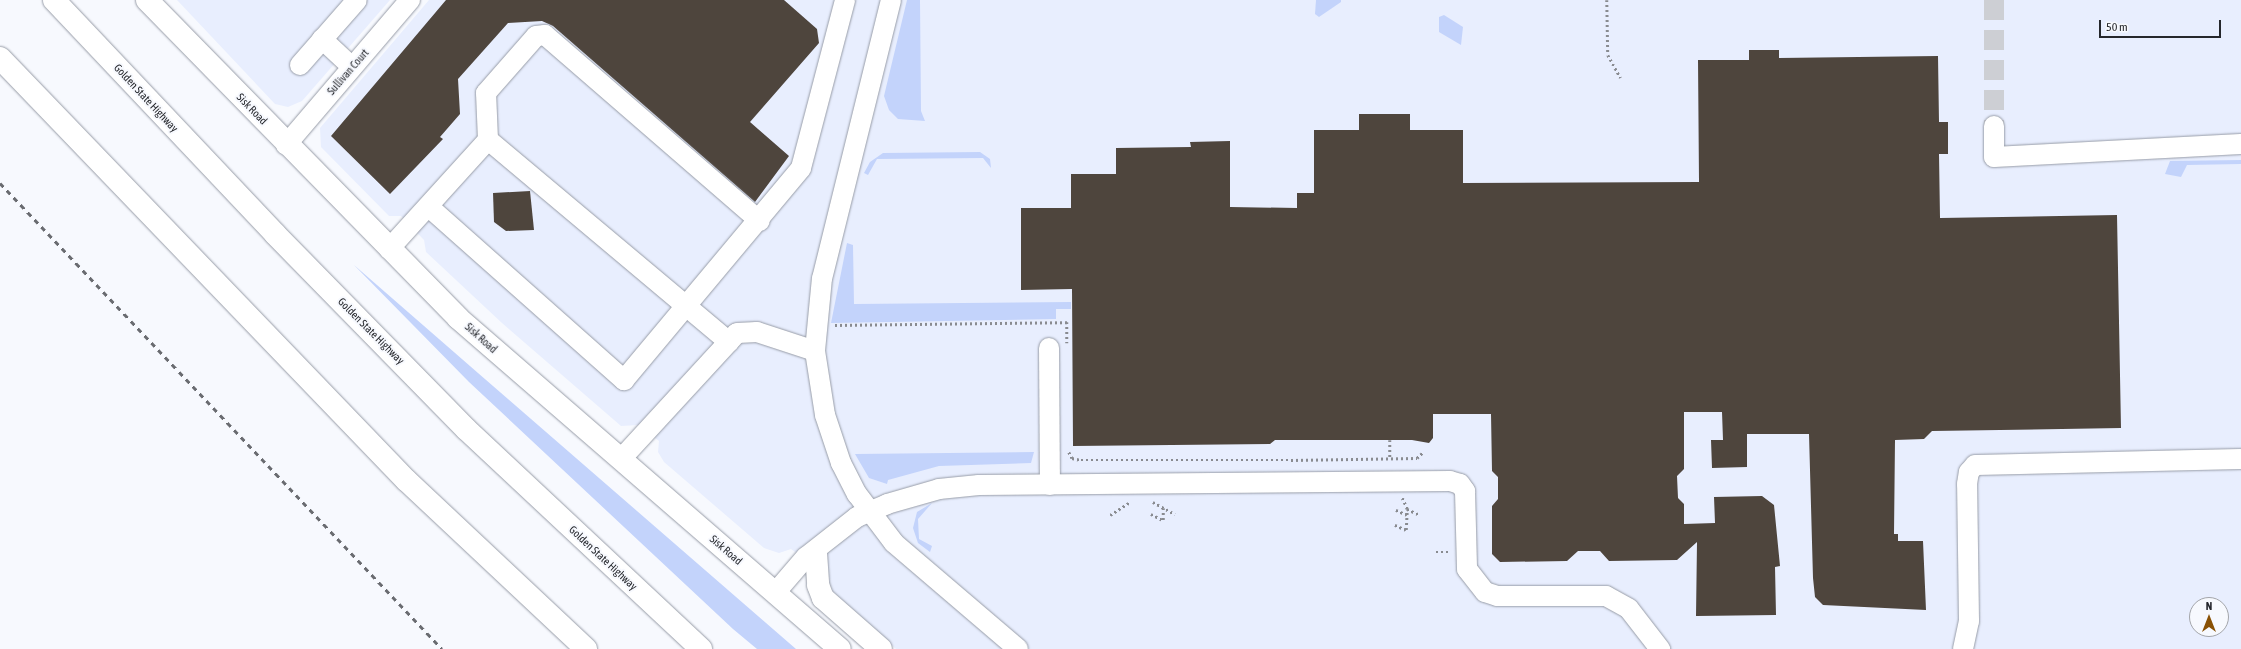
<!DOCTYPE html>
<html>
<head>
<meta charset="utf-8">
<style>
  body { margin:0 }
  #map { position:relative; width:2241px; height:649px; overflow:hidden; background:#f7f9fe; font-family:"Asap Condensed",sans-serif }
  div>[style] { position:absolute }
  .built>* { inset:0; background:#e8eefe }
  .green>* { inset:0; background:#c3d3fb }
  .building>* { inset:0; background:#4e453d }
  .minor-tunnel>* { height:20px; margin-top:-10px; transform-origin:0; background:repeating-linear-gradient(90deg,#cdcfd4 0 20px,transparent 0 30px) }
  .path>* { height:2.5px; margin-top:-1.25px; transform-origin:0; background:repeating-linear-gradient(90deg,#898b90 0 2px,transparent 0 5px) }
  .roads { filter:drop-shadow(0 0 1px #979ca7) drop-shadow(0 0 1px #979ca7) }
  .minor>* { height:20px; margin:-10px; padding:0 10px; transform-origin:10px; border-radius:10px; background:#fff }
  .major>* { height:22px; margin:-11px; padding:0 11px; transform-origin:11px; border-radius:11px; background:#fff }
  .highway>* { height:22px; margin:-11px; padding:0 11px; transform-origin:11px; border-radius:11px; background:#fff }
  .rail>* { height:3px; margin-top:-1.5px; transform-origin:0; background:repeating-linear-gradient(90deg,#696b70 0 5px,transparent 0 10px) }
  span { translate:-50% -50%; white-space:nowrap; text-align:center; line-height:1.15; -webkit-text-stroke:4px #f7f9fe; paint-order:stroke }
  .street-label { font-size:11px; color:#25272c }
  .north { position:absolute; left:2189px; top:597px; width:40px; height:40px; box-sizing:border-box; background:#f7f9fe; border:1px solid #a3a5aa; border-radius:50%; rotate:0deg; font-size:11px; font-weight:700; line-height:16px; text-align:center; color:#25272c }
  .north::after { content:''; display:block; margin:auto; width:14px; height:18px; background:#895105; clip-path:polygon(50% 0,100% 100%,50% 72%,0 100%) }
  .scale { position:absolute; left:2099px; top:20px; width:122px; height:18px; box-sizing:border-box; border:2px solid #25272c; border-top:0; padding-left:5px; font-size:12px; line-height:14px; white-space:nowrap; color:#25272c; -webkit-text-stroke:3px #f7f9fe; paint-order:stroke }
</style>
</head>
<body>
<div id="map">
  <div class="built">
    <div style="clip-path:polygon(177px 0,390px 0,302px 101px,288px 107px,275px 104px)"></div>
    <div style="clip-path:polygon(evenodd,429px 0,2241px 0,2241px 649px,896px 649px,833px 595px,825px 574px,791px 549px,779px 553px,764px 548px,664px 462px,658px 452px,659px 441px,638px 425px,621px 426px,502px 323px,426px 252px,424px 240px,401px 216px,389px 216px,321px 147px,320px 128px,429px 0,2197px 605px,2221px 605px,2221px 629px,2197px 629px,2197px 605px)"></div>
  </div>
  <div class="green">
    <div style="clip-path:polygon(907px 0,920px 0,921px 111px,925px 121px,898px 119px,889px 110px,884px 96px)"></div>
    <div style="clip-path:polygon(1316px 0,1341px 0,1341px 2px,1319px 17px,1315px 14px)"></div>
    <div style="clip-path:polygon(1444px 15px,1463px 27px,1461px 45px,1439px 32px,1439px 17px)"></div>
    <div style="clip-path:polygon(980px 152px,990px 159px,991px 168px,983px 158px,877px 159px,868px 175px,864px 173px,870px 162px,883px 153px)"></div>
    <div style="clip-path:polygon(2241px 160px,2241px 164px,2187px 165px,2181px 177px,2165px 174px,2170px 161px)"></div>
    <div style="clip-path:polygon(847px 243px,853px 245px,854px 304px,1071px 302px,1071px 309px,1056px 309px,1056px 319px,831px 323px)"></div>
    <div style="clip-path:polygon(354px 265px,478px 373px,796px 649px,757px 649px,733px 629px,469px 382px)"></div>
    <div style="clip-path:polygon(1034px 452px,1031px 463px,939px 466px,888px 480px,887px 484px,869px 478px,855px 454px)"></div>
    <div style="clip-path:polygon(932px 503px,918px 519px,919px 539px,932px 546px,930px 552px,918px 543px,913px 528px,917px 512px)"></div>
  </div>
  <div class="building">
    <div style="clip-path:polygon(446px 0,784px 0,817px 29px,819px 43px,750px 122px,789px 156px,755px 202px,553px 26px,542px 21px,508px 23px,458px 79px,460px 114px,440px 137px,443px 139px,390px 194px,331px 136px)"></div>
    <div style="clip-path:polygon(1749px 50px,1779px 50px,1779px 58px,1938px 56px,1939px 122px,1948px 122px,1948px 154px,1939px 154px,1940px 218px,2117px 215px,2121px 428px,1932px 431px,1924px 439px,1895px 440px,1894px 534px,1898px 534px,1898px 541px,1923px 541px,1926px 610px,1823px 605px,1815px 597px,1813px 578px,1809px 434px,1747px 434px,1747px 467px,1712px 468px,1711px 440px,1723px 440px,1722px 412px,1684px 412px,1684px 469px,1677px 476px,1678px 498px,1684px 504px,1684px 524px,1715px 523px,1714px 497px,1762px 496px,1774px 505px,1780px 566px,1775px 567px,1776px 615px,1696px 616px,1697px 542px,1677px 560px,1609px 561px,1600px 551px,1578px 551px,1567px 561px,1500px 562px,1492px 554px,1492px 506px,1498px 499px,1498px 477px,1492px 471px,1491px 414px,1433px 414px,1433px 438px,1429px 443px,1412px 440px,1275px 440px,1270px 444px,1073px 446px,1072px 289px,1021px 290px,1021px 208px,1071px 208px,1071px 174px,1116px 174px,1116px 148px,1191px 147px,1190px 142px,1230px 141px,1230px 207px,1297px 208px,1297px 193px,1314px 193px,1314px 130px,1359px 130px,1359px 114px,1410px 114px,1410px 130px,1463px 130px,1463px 183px,1699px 182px,1698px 60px,1749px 60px)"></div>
    <div style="clip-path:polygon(530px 191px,534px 230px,506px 231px,494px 222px,493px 193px)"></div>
  </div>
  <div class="minor-tunnel">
    <div style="left:1994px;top:0;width:126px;rotate:90deg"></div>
  </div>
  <div class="path">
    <div style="left:1607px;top:0;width:55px;rotate:89deg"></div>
    <div style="left:1608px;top:55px;width:26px;rotate:61deg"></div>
    <div style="left:835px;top:325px;width:232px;rotate:-0.7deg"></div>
    <div style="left:1067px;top:322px;width:21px;rotate:90deg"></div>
    <div style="left:1390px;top:440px;width:17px;rotate:90deg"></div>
    <div style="left:1069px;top:452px;width:7px;rotate:63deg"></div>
    <div style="left:1072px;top:458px;width:9px;rotate:13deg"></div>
    <div style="left:1081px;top:460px;width:210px"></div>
    <div style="left:1291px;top:460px;width:126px;rotate:-0.9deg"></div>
    <div style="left:1417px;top:458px;width:8px;rotate:-45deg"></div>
    <div style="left:1153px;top:502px;width:25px;rotate:29deg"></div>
    <div style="left:1407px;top:509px;width:14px;rotate:25deg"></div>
    <div style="left:1396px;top:510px;width:12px;rotate:24deg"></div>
    <div style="left:1151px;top:514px;width:13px;rotate:27deg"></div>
    <div style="left:1163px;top:520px;width:12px;rotate:-90deg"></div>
    <div style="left:1110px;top:515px;width:24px;rotate:-33deg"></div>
    <div style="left:1395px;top:525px;width:12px;rotate:24deg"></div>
    <div style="left:1406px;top:530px;width:21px;rotate:-87deg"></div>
    <div style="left:1407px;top:509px;width:12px;rotate:-114deg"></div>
    <div style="left:1436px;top:552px;width:13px"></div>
  </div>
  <div class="roads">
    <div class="minor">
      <div style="left:891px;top:0;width:286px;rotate:103.9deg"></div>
      <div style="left:822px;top:278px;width:73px;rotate:95.5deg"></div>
      <div style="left:815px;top:351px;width:65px;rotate:81.1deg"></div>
      <div style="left:825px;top:415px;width:51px;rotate:71.6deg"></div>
      <div style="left:841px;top:463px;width:35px;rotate:63deg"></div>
      <div style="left:857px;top:494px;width:61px;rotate:52.9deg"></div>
      <div style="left:894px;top:543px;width:163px;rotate:40.5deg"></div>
      <div style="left:322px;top:39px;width:41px;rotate:43deg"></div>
      <div style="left:300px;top:65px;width:86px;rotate:-48.8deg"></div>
      <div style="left:1994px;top:126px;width:31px;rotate:90deg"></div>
      <div style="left:1994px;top:157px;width:247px;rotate:-3deg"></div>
      <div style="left:286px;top:145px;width:191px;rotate:-49.5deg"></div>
      <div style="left:429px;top:207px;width:261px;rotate:41.6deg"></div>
      <div style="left:624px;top:380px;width:276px;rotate:-50.1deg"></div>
      <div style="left:801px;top:168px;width:174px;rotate:-75.3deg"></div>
      <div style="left:389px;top:249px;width:147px;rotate:-47.8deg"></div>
      <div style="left:729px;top:342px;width:314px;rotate:-140deg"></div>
      <div style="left:488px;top:140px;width:47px;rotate:-92.4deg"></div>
      <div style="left:486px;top:93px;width:76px;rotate:-48.7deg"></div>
      <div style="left:536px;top:36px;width:9px;rotate:-6deg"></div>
      <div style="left:545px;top:35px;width:284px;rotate:40.9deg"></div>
      <div style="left:1049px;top:348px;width:137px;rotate:89.6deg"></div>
      <div style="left:621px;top:459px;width:171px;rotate:-47.4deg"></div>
      <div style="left:737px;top:333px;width:20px;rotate:-3deg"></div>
      <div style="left:757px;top:332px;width:61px;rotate:18.1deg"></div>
      <div style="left:775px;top:593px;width:48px;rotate:-49.3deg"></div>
      <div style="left:806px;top:557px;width:65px;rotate:-38.1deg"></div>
      <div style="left:857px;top:517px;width:33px;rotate:-23deg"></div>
      <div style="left:887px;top:504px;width:54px;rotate:-16.1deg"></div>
      <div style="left:939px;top:489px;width:40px;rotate:-5.7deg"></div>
      <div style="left:979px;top:485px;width:471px;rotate:-0.5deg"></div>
      <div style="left:1450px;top:481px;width:10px;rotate:17deg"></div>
      <div style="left:1460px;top:484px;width:9px;rotate:54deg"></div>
      <div style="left:1465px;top:491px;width:78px;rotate:88.5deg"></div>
      <div style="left:1467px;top:569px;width:29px;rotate:52deg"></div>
      <div style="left:1485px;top:592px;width:13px;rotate:18deg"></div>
      <div style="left:1497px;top:596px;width:109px"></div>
      <div style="left:1606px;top:596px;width:26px;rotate:29deg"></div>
      <div style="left:1629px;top:609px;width:51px;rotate:52.2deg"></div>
      <div style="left:1963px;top:649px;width:29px;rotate:-78deg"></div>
      <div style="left:1969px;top:621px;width:137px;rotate:-90.8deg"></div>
      <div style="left:1967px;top:484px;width:12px;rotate:-81deg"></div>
      <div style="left:1969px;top:472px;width:9px;rotate:-49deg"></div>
      <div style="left:1975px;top:465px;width:266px;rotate:-1.3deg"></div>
    </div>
    <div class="major">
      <div style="left:147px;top:0;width:445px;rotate:45.6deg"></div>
      <div style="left:458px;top:318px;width:505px;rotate:40.91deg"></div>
      <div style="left:816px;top:553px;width:32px;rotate:86deg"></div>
      <div style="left:818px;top:585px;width:14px;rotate:69deg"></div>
      <div style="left:823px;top:598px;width:77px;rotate:41.3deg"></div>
    </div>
    <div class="highway">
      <div style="left:54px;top:0;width:322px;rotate:46.6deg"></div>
      <div style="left:275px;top:234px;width:273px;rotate:45.6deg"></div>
      <div style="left:466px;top:429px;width:322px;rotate:43.1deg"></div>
      <div style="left:0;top:58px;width:586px;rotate:46.11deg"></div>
      <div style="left:406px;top:480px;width:247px;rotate:43.2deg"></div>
    </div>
  </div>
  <div class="rail">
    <div style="left:0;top:183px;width:642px;rotate:46.51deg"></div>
  </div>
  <div class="street-label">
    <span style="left:348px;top:72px;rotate:-49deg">Sullivan Court</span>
    <span style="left:146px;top:98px;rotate:47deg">Golden State Highway</span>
    <span style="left:252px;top:109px;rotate:46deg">Sisk Road</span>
    <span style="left:371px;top:331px;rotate:45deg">Golden State Highway</span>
    <span style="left:481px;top:338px;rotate:42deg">Sisk Road</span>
    <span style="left:726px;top:550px;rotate:41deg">Sisk Road</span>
    <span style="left:603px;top:558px;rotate:43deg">Golden State Highway</span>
  </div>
  <div class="north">N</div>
  <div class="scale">50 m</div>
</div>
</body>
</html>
